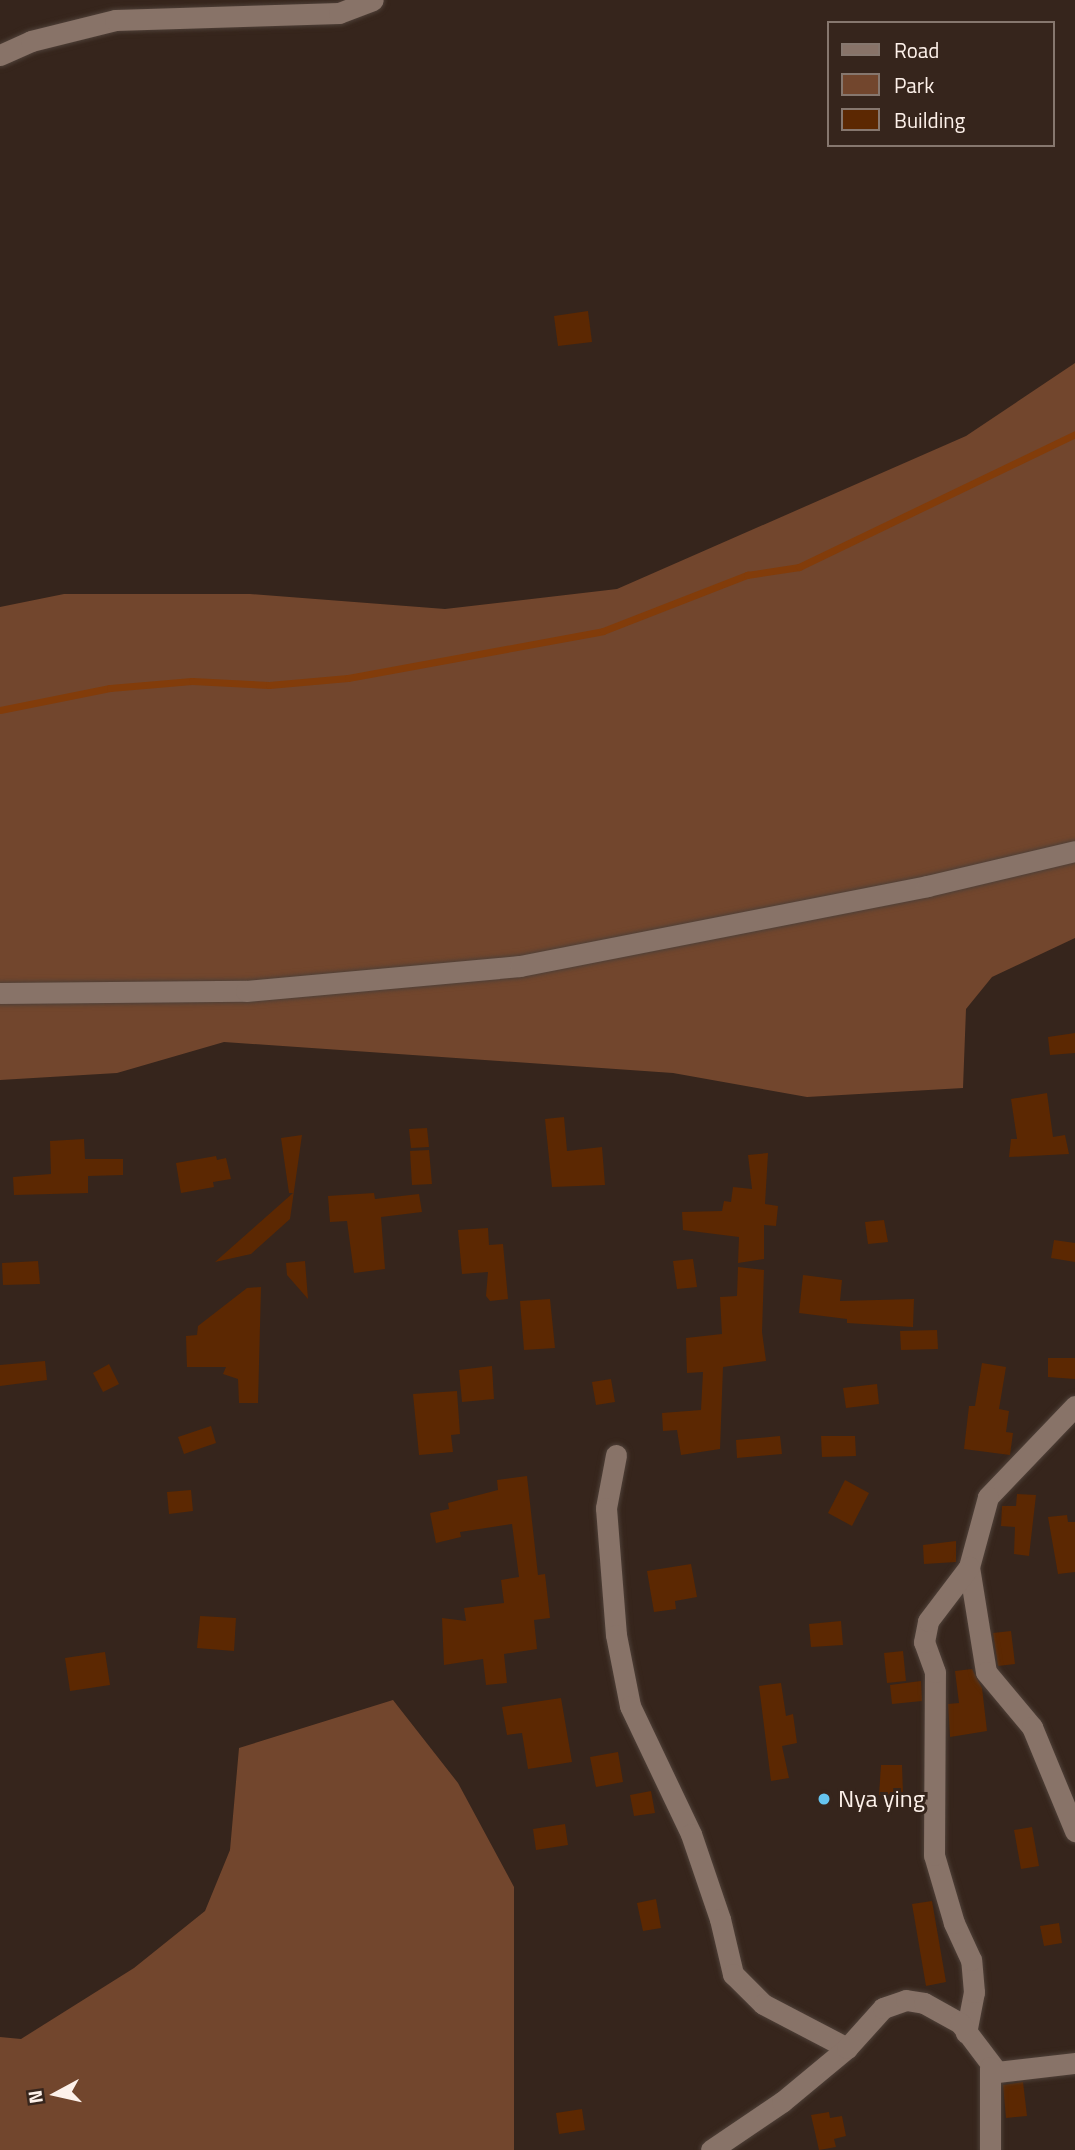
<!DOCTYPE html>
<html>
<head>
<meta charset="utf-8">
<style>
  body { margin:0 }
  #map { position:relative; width:1075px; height:2150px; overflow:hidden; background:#36251c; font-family:"Titillium Web",sans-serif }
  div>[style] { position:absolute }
  .green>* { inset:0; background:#72462d }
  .stream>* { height:7px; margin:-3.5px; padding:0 3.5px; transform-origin:3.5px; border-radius:3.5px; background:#823c0a }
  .building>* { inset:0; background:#5c2802 }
  .roads { filter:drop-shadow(0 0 2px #4e4038) drop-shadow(0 0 2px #4e4038) }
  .minor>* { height:21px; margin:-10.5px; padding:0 10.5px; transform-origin:10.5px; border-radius:10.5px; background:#887368 }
  .dots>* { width:19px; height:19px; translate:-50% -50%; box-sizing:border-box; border:4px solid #36251c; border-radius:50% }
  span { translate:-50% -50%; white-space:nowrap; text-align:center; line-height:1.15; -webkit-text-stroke:6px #36251c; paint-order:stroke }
  .poi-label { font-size:24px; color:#fdf1ea }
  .left { translate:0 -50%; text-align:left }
  .legend { position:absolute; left:827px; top:21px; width:228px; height:126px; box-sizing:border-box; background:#36251c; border:2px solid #86776e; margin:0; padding:9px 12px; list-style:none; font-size:21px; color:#fdf1ea }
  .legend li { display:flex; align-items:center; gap:14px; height:35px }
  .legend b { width:35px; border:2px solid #86776e }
  .north { position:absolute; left:21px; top:2059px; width:70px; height:70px; -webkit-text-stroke:5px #36251c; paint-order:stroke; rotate:262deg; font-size:19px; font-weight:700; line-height:28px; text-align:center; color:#fdf1ea }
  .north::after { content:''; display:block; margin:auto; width:24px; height:32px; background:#fdf1ea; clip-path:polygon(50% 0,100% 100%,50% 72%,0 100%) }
</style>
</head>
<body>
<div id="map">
  <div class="green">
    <div style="clip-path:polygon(1075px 363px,1075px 938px,992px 977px,966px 1009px,963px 1088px,807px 1097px,673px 1073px,224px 1042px,117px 1073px,0 1080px,0 607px,64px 594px,250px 594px,445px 609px,617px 589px,966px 436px)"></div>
    <div style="clip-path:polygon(393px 1700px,458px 1783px,514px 1887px,514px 2150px,0 2150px,0 2037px,21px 2039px,134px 1968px,205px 1911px,230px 1850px,239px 1748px)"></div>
  </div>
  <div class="stream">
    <div style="left:0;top:710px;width:112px;rotate:-11.3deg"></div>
    <div style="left:110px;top:688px;width:82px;rotate:-4.9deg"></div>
    <div style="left:192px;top:681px;width:77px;rotate:3deg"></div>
    <div style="left:269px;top:685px;width:79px;rotate:-5.1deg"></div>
    <div style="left:348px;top:678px;width:259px;rotate:-10.4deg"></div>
    <div style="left:603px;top:631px;width:155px;rotate:-21.3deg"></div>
    <div style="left:747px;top:575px;width:53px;rotate:-8.7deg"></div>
    <div style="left:799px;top:567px;width:306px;rotate:-25.7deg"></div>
  </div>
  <div class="building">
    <div style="clip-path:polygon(588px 311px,592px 342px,558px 346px,554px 316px)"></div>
    <div style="clip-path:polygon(1075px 1033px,1075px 1053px,1050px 1055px,1048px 1037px)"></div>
    <div style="clip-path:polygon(1047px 1093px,1053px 1137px,1065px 1135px,1069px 1154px,1009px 1157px,1011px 1139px,1017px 1139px,1011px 1099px)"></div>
    <div style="clip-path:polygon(564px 1117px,567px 1151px,602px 1147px,605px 1185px,552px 1187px,545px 1119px)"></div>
    <div style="clip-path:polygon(427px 1128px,429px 1147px,411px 1148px,409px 1129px)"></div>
    <div style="clip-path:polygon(302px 1135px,290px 1219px,251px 1254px,215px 1262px,293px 1193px,289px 1193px,281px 1138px)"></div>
    <div style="clip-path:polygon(84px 1139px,85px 1159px,123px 1159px,123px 1175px,88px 1176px,88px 1193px,14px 1195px,13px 1177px,51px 1174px,50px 1141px)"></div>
    <div style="clip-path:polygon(429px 1150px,432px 1184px,412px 1185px,410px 1151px)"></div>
    <div style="clip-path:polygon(768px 1153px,765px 1204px,778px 1206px,776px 1226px,764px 1225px,764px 1259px,738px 1263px,739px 1237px,683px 1230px,682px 1212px,722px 1211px,724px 1201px,731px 1202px,733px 1187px,752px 1189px,748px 1155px)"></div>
    <div style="clip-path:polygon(216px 1156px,217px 1160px,226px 1158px,231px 1179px,213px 1182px,214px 1187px,181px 1193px,176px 1163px)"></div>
    <div style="clip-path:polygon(374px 1193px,375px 1199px,419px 1194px,422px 1212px,381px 1217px,385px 1269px,354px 1273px,347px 1221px,330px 1222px,328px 1196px)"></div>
    <div style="clip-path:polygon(884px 1220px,888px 1242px,868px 1244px,865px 1222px)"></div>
    <div style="clip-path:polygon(488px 1228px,489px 1245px,503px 1244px,508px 1299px,490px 1301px,486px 1296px,488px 1272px,462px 1274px,458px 1230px)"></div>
    <div style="clip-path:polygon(1054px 1240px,1075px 1243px,1075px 1262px,1051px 1258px)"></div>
    <div style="clip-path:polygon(693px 1259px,697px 1287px,677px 1289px,673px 1261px)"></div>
    <div style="clip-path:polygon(38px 1261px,40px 1284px,3px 1285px,2px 1263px)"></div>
    <div style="clip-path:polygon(305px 1261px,308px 1299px,287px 1275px,286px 1263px)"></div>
    <div style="clip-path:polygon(738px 1267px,764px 1270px,762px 1332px,766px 1361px,723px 1367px,720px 1449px,681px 1455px,677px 1430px,663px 1431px,662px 1413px,701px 1410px,703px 1372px,687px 1373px,686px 1338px,722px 1334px,720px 1297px,737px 1296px)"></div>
    <div style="clip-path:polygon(803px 1275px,842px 1280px,840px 1301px,914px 1299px,913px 1327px,847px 1323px,847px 1319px,799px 1313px)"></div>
    <div style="clip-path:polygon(261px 1287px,258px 1403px,239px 1403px,238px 1379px,223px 1374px,226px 1367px,187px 1367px,186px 1336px,197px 1335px,198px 1326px,247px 1288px)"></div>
    <div style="clip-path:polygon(550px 1299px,555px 1348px,524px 1350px,520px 1301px)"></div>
    <div style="clip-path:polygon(937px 1330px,938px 1349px,901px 1350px,900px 1331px)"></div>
    <div style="clip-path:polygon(1048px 1358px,1075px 1358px,1075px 1379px,1048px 1377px)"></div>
    <div style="clip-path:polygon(45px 1361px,47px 1380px,0 1386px,0 1365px)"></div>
    <div style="clip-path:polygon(982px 1363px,1006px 1367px,999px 1409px,1009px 1411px,1006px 1432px,1013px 1433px,1010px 1455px,964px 1449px,969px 1406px,975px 1406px)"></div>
    <div style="clip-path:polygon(109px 1364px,119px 1384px,103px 1392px,93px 1373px)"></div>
    <div style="clip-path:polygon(492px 1366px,494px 1399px,462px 1402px,459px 1370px)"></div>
    <div style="clip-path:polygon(611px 1379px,615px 1402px,596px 1405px,592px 1382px)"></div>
    <div style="clip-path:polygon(877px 1384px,879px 1404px,846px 1408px,843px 1388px)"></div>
    <div style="clip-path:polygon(457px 1391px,460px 1434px,451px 1435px,453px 1452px,419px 1455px,413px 1394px)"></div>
    <div style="clip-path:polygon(211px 1426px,216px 1443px,184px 1454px,178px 1437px)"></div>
    <div style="clip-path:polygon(780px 1436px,782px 1454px,737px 1458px,736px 1440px)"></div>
    <div style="clip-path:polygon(821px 1436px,855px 1436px,856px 1456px,822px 1457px)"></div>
    <div style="clip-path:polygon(527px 1476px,538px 1575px,545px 1574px,550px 1618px,534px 1620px,537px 1649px,504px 1654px,507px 1683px,486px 1685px,483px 1659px,444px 1665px,442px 1618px,466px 1621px,464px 1608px,504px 1603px,501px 1580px,519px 1577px,512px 1524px,460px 1532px,461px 1537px,436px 1543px,430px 1513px,449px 1509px,448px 1503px,498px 1490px,497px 1480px)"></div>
    <div style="clip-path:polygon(845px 1480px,869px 1493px,852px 1526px,828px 1513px)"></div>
    <div style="clip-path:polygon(191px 1490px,193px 1511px,169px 1514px,167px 1492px)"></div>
    <div style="clip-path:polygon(1017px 1494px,1036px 1495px,1029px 1556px,1014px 1554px,1015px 1527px,1001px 1526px,1002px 1506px,1016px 1506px)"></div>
    <div style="clip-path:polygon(1067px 1515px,1068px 1522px,1075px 1522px,1075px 1572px,1058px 1574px,1048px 1517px)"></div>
    <div style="clip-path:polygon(956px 1541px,956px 1562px,924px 1564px,923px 1545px)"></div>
    <div style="clip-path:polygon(691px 1564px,697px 1597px,675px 1601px,676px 1609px,654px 1612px,647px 1571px)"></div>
    <div style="clip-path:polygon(200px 1616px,236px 1618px,234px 1651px,197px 1648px)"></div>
    <div style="clip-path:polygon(841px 1621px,843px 1645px,811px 1647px,809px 1624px)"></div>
    <div style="clip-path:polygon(1011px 1631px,1015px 1664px,998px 1666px,993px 1633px)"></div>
    <div style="clip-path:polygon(903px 1651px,906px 1681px,887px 1683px,884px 1653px)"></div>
    <div style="clip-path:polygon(105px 1652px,110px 1685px,70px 1691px,65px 1658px)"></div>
    <div style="clip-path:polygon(972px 1669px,982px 1688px,987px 1731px,950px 1737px,948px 1704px,959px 1703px,955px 1671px)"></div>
    <div style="clip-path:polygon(921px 1681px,922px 1701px,892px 1704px,890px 1685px)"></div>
    <div style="clip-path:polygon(781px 1683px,786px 1716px,793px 1714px,797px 1743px,782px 1746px,789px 1778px,771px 1781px,759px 1686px)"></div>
    <div style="clip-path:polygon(561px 1698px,572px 1762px,528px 1769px,522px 1733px,507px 1735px,502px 1707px)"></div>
    <div style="clip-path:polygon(618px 1752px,623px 1782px,596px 1787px,590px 1757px)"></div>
    <div style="clip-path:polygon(881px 1765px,902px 1765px,903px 1794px,879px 1795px)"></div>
    <div style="clip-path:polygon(651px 1791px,655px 1813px,634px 1816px,630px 1795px)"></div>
    <div style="clip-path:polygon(565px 1824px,568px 1845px,536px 1850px,533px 1829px)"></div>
    <div style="clip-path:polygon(1032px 1827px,1039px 1866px,1021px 1869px,1014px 1830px)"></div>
    <div style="clip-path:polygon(656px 1899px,661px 1928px,643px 1931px,637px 1903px)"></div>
    <div style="clip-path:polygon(932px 1901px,946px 1982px,926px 1986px,912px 1904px)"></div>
    <div style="clip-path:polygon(1059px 1923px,1062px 1943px,1044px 1946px,1040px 1926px)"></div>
    <div style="clip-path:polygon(1023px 2082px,1027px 2116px,1006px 2118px,1003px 2085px)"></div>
    <div style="clip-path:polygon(582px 2109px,585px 2130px,559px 2134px,556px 2113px)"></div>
    <div style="clip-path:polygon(829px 2112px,830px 2118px,842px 2116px,846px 2136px,834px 2139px,836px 2147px,819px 2150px,811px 2115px)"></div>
  </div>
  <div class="roads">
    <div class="minor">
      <div style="left:0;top:55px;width:34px;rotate:-24deg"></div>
      <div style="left:31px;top:41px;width:87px;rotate:-14deg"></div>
      <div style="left:115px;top:20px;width:224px;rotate:-1.8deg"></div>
      <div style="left:339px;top:13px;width:36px;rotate:-21deg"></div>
      <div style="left:0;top:993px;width:246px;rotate:-0.5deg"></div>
      <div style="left:246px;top:991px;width:275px;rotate:-5.2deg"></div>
      <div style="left:520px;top:966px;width:415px;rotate:-11.1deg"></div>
      <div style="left:927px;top:886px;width:152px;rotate:-13.3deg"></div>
      <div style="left:1075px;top:1406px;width:126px;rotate:133.7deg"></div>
      <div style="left:988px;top:1497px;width:73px;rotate:105.2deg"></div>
      <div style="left:969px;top:1567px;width:106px;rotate:80.8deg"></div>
      <div style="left:986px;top:1672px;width:72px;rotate:50.1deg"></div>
      <div style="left:1032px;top:1727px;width:113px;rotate:67.5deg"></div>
      <div style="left:616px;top:1455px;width:54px;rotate:100.7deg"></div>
      <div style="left:606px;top:1508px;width:127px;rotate:85.5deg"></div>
      <div style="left:616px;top:1635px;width:72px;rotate:78.8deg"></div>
      <div style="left:630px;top:1706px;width:142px;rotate:64.5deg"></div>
      <div style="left:691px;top:1834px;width:90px;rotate:71.2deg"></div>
      <div style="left:720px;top:1919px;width:57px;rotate:76.7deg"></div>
      <div style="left:733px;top:1974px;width:42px;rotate:45deg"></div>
      <div style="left:763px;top:2004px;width:95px;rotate:27.6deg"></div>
      <div style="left:966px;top:2033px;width:42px;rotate:-79deg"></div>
      <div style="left:974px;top:1992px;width:32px;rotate:-95deg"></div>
      <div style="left:971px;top:1960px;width:41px;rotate:-114.7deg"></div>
      <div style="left:954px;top:1923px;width:71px;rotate:-106.4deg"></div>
      <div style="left:934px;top:1855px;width:183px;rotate:-89.7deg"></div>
      <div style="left:935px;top:1672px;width:32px;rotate:-110deg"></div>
      <div style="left:924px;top:1642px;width:21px;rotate:-79deg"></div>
      <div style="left:928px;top:1621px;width:68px;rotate:-52.8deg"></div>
      <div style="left:711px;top:2150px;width:86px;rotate:-34.1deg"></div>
      <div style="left:782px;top:2102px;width:85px;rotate:-39.7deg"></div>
      <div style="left:847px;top:2048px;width:54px;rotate:-48deg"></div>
      <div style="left:883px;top:2008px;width:24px;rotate:-19deg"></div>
      <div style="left:906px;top:2000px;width:18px;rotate:9deg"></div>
      <div style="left:924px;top:2003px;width:41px;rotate:29.1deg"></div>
      <div style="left:960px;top:2023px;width:61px;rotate:52.9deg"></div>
      <div style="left:997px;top:2072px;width:79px;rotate:-6.6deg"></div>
      <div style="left:990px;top:2150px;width:83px;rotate:-90deg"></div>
    </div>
  </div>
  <div class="dots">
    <div style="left:824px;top:1799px;background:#66c4ef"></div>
  </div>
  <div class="poi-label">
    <span class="left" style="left:838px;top:1799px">Nya ying</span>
  </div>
  <ul class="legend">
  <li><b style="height:9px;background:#887368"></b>Road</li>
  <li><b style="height:19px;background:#72462d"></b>Park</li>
  <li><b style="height:19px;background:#5c2802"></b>Building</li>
  </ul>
  <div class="north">N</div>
</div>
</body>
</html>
